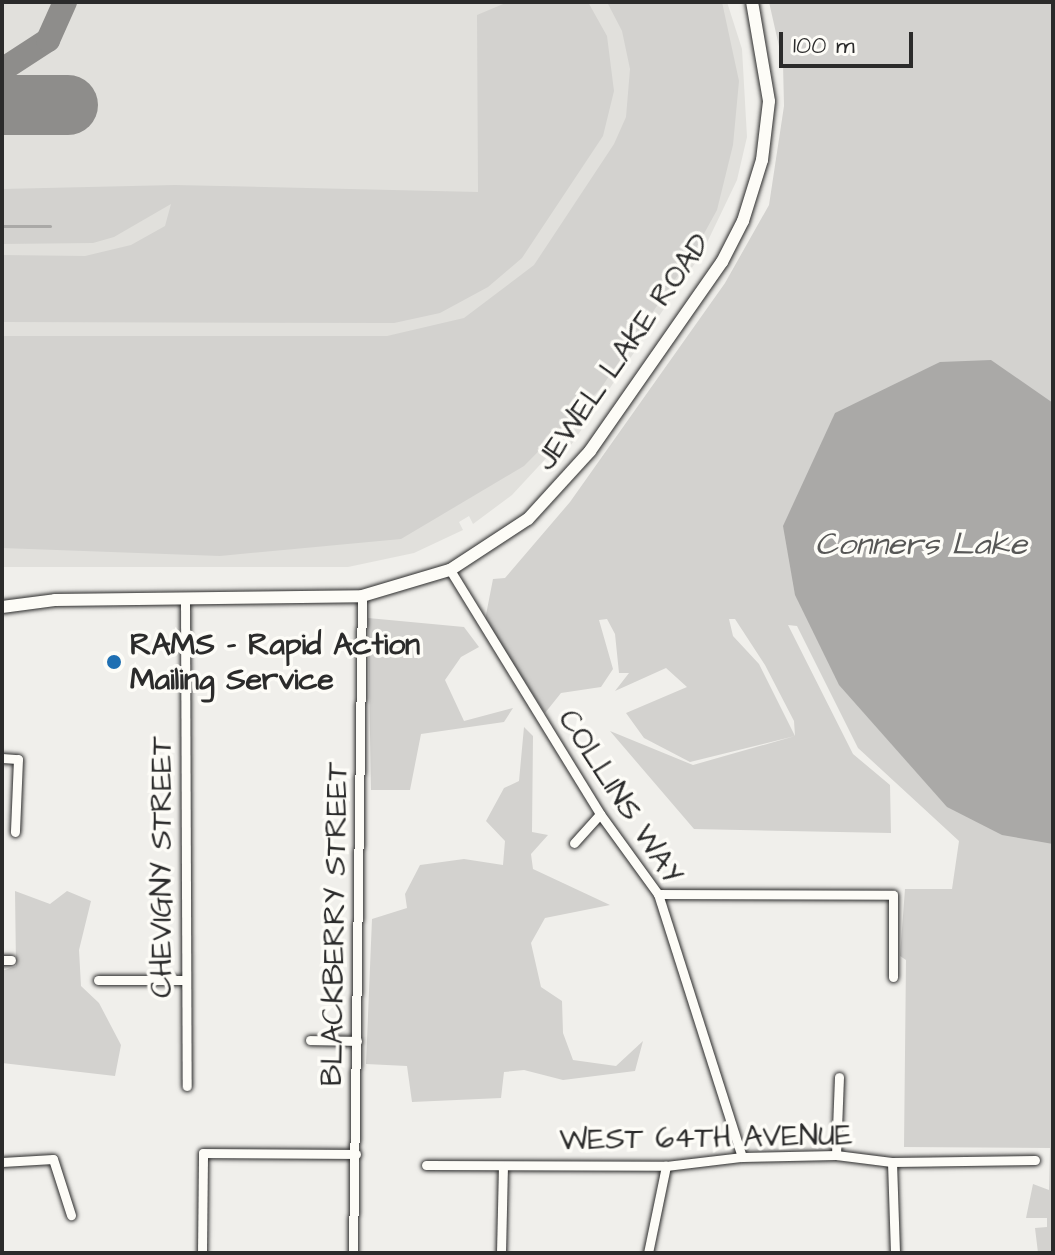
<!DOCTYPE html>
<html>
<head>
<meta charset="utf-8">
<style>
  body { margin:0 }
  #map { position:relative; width:1055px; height:1255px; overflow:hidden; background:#f0efeb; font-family:"Architects Daughter",sans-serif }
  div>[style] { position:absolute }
  .built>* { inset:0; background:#e1e0dc }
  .green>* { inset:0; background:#d3d2cf }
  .water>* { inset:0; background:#aaa9a7 }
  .stream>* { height:3px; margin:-1.5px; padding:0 1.5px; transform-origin:1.5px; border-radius:1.5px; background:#aaa9a7 }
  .taxiway>* { height:24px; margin:-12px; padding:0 12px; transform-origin:12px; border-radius:12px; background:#8e8d8b }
  .runway>* { height:60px; margin:-30px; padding:0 30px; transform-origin:30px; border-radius:30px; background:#8e8d8b }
  .roads { filter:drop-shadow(0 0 2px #2b2b2b) drop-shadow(0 0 2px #2b2b2b) }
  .street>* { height:9px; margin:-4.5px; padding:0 4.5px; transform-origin:4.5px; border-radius:4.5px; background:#fdfcf7 }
  .secondary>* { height:12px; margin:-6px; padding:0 6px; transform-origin:6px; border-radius:6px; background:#fdfcf7 }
  .dots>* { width:22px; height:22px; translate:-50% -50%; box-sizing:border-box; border:4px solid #fdfcf7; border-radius:50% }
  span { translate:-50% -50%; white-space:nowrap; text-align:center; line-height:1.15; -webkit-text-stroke:7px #fdfcf7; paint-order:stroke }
  .street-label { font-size:30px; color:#2b2b2b }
  .poi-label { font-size:30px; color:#2b2b2b; font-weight:700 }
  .left { translate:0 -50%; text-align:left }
  .water-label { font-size:32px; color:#575756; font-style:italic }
  .frame { position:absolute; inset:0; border:4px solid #2b2b2b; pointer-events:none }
  .scale { position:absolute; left:779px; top:32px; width:134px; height:36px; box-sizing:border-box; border:4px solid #2b2b2b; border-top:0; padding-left:10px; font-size:24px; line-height:28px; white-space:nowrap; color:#2b2b2b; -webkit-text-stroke:6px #fdfcf7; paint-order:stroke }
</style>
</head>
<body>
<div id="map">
  <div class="built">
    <div style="clip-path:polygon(2px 2px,727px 2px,742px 49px,747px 137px,737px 180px,702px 253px,571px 445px,562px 441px,512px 495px,473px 524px,469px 516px,459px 522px,463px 530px,414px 553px,348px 567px,2px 567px)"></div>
  </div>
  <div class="green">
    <div style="clip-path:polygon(508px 2px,588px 2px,607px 36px,614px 91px,603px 136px,522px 258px,488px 287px,440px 313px,394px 323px,2px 322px,2px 255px,85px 256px,131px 245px,165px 226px,171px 204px,114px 237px,93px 243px,2px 244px,2px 189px,175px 185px,478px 192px,477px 15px)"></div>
    <div style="clip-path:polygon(607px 2px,722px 2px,739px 81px,733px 145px,717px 210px,695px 250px,601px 388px,524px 466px,401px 539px,220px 556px,2px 548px,2px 336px,387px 336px,464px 318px,534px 265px,614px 144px,626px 117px,630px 69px,622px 31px)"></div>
    <div style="clip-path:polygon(evenodd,769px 2px,1053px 2px,1053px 1253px,1038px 1253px,1035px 1228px,1047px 1227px,1047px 1218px,1026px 1218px,1033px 1184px,1049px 1190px,1050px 1148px,904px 1147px,906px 960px,900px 956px,905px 889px,952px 889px,959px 841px,858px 748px,797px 626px,788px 625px,853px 754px,890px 785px,891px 833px,694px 829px,610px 731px,693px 765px,795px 736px,690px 762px,644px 738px,626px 713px,687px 687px,666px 668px,615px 691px,629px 673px,619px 673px,615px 634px,607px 619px,599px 620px,613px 669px,601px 687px,561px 693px,545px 713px,485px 620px,493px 579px,505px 578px,570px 502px,725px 283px,769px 205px,784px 106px,783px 64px,769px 2px,729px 619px,735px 619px,765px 665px,794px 721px,795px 736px,759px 664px,733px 636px,729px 619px)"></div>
    <div style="clip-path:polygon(368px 618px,464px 627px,479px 647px,461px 657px,445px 680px,464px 721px,513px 708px,504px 722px,421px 734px,410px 790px,371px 790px)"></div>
    <div style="clip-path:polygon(524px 727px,533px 736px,532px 832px,548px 835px,531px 854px,533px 869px,610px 905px,545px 918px,531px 943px,541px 987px,562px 1001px,563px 1033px,573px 1060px,616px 1066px,643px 1041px,635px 1071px,563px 1080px,524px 1070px,504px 1072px,501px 1098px,412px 1102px,407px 1066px,366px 1064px,372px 919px,407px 908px,405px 894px,420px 865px,464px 859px,503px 865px,505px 841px,486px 821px,504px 788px,519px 781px)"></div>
    <div style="clip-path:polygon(15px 891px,50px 904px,67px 891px,91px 901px,79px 950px,81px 986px,99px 1003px,121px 1045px,115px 1076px,2px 1063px,2px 971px,16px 966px)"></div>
  </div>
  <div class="water">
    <div style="clip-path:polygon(991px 360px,1053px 403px,1053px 844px,1002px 835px,947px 807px,839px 685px,795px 595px,783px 526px,835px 413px,940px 362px)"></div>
  </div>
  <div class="stream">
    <div style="left:2px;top:226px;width:48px"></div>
  </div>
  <div class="taxiway">
    <div style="left:2px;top:70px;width:55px;rotate:-33.1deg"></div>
    <div style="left:48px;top:40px;width:42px;rotate:-65.9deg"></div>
  </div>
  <div class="runway">
    <div style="left:2px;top:105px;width:66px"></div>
  </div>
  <div class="roads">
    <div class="street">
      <div style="left:450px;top:570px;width:286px;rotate:58.4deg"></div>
      <div style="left:600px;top:814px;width:99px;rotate:54.1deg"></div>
      <div style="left:658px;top:894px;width:276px;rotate:72.3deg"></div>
      <div style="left:185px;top:600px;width:486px;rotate:89.8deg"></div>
      <div style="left:2px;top:758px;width:16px;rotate:4deg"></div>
      <div style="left:18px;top:759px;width:73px;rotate:92.4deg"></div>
      <div style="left:574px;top:843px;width:39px;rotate:-48deg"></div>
      <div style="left:658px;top:894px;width:235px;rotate:0.2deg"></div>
      <div style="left:893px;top:895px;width:82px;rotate:90deg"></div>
      <div style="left:2px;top:960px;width:9px"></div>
      <div style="left:98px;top:980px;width:88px"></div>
      <div style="left:310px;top:1040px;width:47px;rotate:1.2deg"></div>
      <div style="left:836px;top:1155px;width:78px;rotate:-87.8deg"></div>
      <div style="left:2px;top:1162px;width:51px;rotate:-3.4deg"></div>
      <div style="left:53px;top:1159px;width:59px;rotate:72.2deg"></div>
      <div style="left:892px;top:1162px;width:91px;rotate:88.1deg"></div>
      <div style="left:426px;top:1165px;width:240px;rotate:0.2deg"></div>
      <div style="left:666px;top:1166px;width:77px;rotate:-6.8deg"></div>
      <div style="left:742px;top:1157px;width:94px;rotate:-1.2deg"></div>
      <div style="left:836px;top:1155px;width:56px;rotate:7.1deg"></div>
      <div style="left:892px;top:1162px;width:143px;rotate:-0.8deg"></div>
      <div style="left:202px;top:1253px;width:100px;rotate:-89.4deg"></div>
      <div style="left:203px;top:1153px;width:153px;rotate:0.4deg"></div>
      <div style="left:353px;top:1253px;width:657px;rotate:-89.22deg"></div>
      <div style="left:501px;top:1253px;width:87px;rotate:-88.7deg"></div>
      <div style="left:648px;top:1253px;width:89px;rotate:-78.3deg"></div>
    </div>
    <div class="secondary">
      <div style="left:2px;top:607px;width:53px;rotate:-7.5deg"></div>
      <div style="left:55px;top:600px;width:307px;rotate:-0.7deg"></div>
      <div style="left:362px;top:596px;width:92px;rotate:-16.5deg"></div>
      <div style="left:450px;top:570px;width:93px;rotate:-33.2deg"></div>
      <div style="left:528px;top:519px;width:92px;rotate:-47.6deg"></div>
      <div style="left:590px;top:451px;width:231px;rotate:-55.1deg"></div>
      <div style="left:722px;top:262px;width:46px;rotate:-62.9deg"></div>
      <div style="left:743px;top:221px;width:64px;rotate:-72.7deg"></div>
      <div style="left:762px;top:160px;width:59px;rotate:-83.2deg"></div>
      <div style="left:769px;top:101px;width:100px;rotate:-99.7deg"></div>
    </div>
  </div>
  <div class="dots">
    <div style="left:114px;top:662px;background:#1f6fb2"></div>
  </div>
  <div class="street-label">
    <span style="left:623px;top:352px;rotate:-55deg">JEWEL LAKE ROAD</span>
    <span style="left:620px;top:797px;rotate:57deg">COLLINS WAY</span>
    <span style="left:162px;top:867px;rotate:-90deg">CHEVIGNY STREET</span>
    <span style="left:335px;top:924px;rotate:-89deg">BLACKBERRY STREET</span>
    <span style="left:706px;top:1138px;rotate:-1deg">WEST 64TH AVENUE</span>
  </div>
  <div class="poi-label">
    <span class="left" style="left:130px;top:662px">RAMS - Rapid Action<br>Mailing Service</span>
  </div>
  <div class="water-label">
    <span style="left:921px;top:545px">Conners Lake</span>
  </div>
  <div class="frame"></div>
  <div class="scale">100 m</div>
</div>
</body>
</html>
